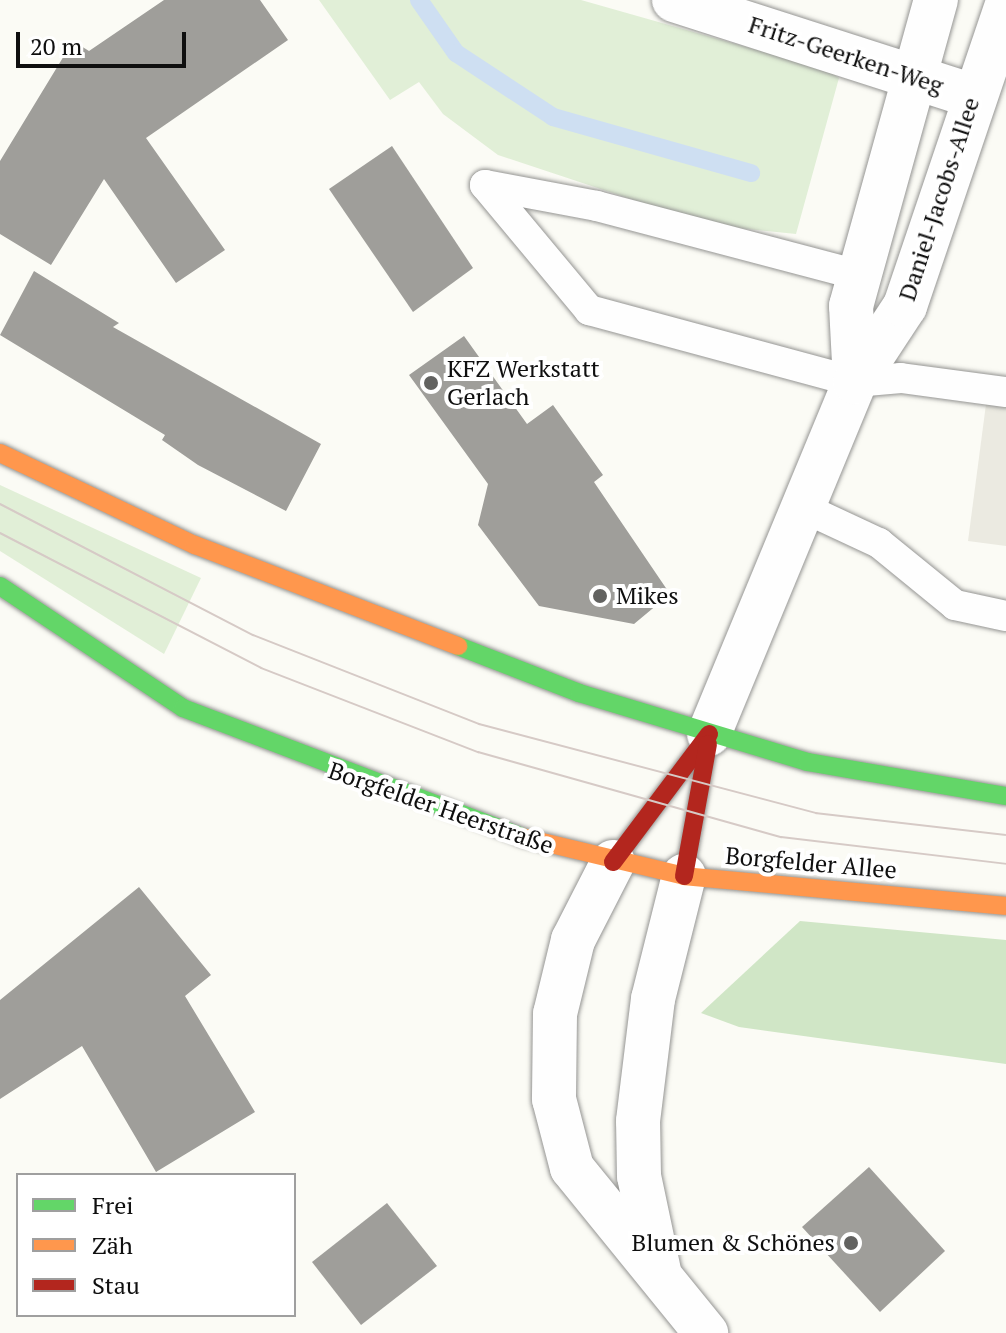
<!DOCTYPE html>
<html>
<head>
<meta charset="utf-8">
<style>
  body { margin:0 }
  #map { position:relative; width:1006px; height:1333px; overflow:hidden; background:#fbfbf5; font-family:"PT Serif",serif }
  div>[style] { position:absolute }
  .green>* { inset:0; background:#e1efd7 }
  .forest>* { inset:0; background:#d0e6c6 }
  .plaza>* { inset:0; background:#ebeae1 }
  .stream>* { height:18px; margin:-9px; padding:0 9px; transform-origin:9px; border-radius:9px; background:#cedff2 }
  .building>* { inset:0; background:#9f9e9a }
  .roads { filter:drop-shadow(0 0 2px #959593) drop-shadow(0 0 2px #959593) }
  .lane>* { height:30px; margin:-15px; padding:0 15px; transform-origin:15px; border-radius:15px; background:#fefefe }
  .street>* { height:44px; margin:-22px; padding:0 22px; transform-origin:22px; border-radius:22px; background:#fefefe }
  .fast>* { height:18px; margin:-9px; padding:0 9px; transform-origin:9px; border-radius:9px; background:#63d668 }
  .slow>* { height:18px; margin:-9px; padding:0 9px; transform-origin:9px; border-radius:9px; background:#ff974d }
  .jam>* { height:18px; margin:-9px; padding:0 9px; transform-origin:9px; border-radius:9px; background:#b3261e }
  .tram>* { height:2px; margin:-1px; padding:0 1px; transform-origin:1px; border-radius:1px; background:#d6cac6 }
  .dots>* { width:22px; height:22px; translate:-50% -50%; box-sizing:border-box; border:4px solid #fff; border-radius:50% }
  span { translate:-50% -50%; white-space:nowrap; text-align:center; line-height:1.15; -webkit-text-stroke:8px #fff; paint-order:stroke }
  .street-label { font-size:24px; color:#0f0f0f }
  .poi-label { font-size:24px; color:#0f0f0f }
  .left { translate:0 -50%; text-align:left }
  .right { translate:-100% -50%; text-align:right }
  .legend { position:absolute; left:16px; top:1173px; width:280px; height:144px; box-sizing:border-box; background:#fff; border:2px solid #9f9f9f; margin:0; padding:10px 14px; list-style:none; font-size:24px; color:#0f0f0f }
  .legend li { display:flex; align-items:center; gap:16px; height:40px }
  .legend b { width:40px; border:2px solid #9f9f9f }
  .scale { position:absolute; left:16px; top:32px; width:170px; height:36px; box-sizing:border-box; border:4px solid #0f0f0f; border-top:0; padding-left:10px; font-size:24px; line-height:28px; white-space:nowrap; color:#0f0f0f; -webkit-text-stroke:6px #fff; paint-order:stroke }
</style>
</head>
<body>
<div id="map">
  <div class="green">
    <div style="clip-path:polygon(319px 0,581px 0,827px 70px,839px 78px,796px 234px,709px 225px,498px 155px,443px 114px,419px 82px,390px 100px)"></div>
    <div style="clip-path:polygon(0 485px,201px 578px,164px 654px,0 551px)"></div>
  </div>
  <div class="forest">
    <div style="clip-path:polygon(800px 921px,1006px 940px,1006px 1064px,739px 1027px,701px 1013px)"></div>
  </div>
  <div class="plaza">
    <div style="clip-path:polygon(1006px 387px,1006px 546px,968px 541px,988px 389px)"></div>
  </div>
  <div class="stream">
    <div style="left:419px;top:0;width:65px;rotate:55.1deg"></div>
    <div style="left:456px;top:53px;width:116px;rotate:33.4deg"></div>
    <div style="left:553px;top:117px;width:206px;rotate:15.8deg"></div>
  </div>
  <div class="building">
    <div style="clip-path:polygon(164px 0,260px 0,288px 40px,146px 138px,225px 250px,176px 283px,104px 179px,51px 265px,0 234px,0 161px,73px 41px,89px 51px)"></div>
    <div style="clip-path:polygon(392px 146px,473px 268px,413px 312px,329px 189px)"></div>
    <div style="clip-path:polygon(34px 271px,119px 323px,113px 327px,321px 444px,286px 511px,198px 465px,162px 440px,165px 435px,0 335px)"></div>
    <div style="clip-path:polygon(464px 336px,527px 424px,553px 405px,603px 475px,594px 482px,670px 594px,634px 624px,539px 606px,478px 525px,488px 484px,409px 375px)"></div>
    <div style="clip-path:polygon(139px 887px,211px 975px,185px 996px,255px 1112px,156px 1172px,82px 1046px,0 1099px,0 1000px)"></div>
    <div style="clip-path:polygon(869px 1167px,945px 1251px,880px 1312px,802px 1227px)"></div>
    <div style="clip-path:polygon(387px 1203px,437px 1266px,361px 1325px,312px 1262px)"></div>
  </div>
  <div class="roads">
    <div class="lane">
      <div style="left:485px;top:185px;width:163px;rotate:50.2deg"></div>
      <div style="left:589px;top:310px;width:276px;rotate:15.1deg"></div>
      <div style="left:855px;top:382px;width:46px;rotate:-5deg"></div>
      <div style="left:901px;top:378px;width:106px;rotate:7.6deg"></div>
      <div style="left:485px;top:185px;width:114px;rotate:10.6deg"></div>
      <div style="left:597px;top:206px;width:270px;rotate:14.8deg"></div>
      <div style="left:806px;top:509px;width:81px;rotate:25deg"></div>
      <div style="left:879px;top:543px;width:98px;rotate:39.2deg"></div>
      <div style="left:955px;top:605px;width:52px;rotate:12.2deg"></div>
    </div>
    <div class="street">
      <div style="left:674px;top:0;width:314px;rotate:17.8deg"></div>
      <div style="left:855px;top:382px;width:76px;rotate:-93deg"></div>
      <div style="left:851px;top:306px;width:318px;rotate:-74.5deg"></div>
      <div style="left:709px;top:734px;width:381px;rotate:-67.5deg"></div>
      <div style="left:855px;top:382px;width:91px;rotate:-56.7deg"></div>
      <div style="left:905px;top:306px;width:315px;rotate:-71.3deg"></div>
      <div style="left:613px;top:862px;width:88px;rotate:117.1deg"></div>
      <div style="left:573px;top:940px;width:76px;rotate:103.7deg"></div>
      <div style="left:555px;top:1014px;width:85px;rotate:90.7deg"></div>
      <div style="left:554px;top:1099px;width:71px;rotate:75.4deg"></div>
      <div style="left:572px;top:1168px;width:213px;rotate:50.9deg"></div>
      <div style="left:659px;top:1271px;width:97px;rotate:-101.9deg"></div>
      <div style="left:639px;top:1176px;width:55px;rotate:-91deg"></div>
      <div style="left:638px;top:1121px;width:123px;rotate:-83deg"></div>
      <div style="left:653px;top:999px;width:127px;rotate:-75.9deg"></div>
    </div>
    <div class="fast">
      <div style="left:0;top:586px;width:220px;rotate:33.7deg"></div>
      <div style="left:183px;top:708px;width:363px;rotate:20.8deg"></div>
      <div style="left:458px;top:646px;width:130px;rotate:21.2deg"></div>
      <div style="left:579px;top:693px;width:238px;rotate:16.8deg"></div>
      <div style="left:807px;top:762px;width:202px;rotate:9.7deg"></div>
    </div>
    <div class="slow">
      <div style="left:0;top:453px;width:216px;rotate:25.3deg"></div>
      <div style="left:195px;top:545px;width:282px;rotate:21deg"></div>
      <div style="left:522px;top:837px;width:167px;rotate:13.5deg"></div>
      <div style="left:684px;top:876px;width:323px;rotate:5.3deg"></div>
    </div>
    <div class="jam">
      <div style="left:613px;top:862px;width:160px;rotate:-53.1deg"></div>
      <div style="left:684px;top:876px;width:134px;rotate:-79.7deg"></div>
    </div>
  </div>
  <div class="tram">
    <div style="left:0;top:504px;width:285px;rotate:27.4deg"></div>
    <div style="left:253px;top:635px;width:243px;rotate:21.5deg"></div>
    <div style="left:479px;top:724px;width:349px;rotate:14.8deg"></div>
    <div style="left:816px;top:813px;width:191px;rotate:6.6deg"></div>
    <div style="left:0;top:533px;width:294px;rotate:27.3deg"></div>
    <div style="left:261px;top:668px;width:233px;rotate:21.2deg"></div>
    <div style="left:478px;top:752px;width:315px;rotate:15.7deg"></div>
    <div style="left:781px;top:837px;width:227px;rotate:6.8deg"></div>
  </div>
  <div class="dots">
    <div style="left:431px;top:383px;background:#626260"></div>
    <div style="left:600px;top:596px;background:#626260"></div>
    <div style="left:851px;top:1243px;background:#626260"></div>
  </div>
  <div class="street-label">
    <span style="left:846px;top:55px;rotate:18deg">Fritz-Geerken-Weg</span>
    <span style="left:939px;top:199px;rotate:-72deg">Daniel-Jacobs-Allee</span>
    <span style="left:441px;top:808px;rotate:19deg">Borgfelder Heerstraße</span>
    <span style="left:811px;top:863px;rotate:5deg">Borgfelder Allee</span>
  </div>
  <div class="poi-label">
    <span class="left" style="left:447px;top:383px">KFZ Werkstatt<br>Gerlach</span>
    <span class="left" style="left:616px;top:596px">Mikes</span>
    <span class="right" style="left:835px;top:1243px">Blumen &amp; Schönes</span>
  </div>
  <ul class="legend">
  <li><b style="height:10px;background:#63d668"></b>Frei</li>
  <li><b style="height:10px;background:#ff974d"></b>Zäh</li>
  <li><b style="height:10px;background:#b3261e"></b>Stau</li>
  </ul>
  <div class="scale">20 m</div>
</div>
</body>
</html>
